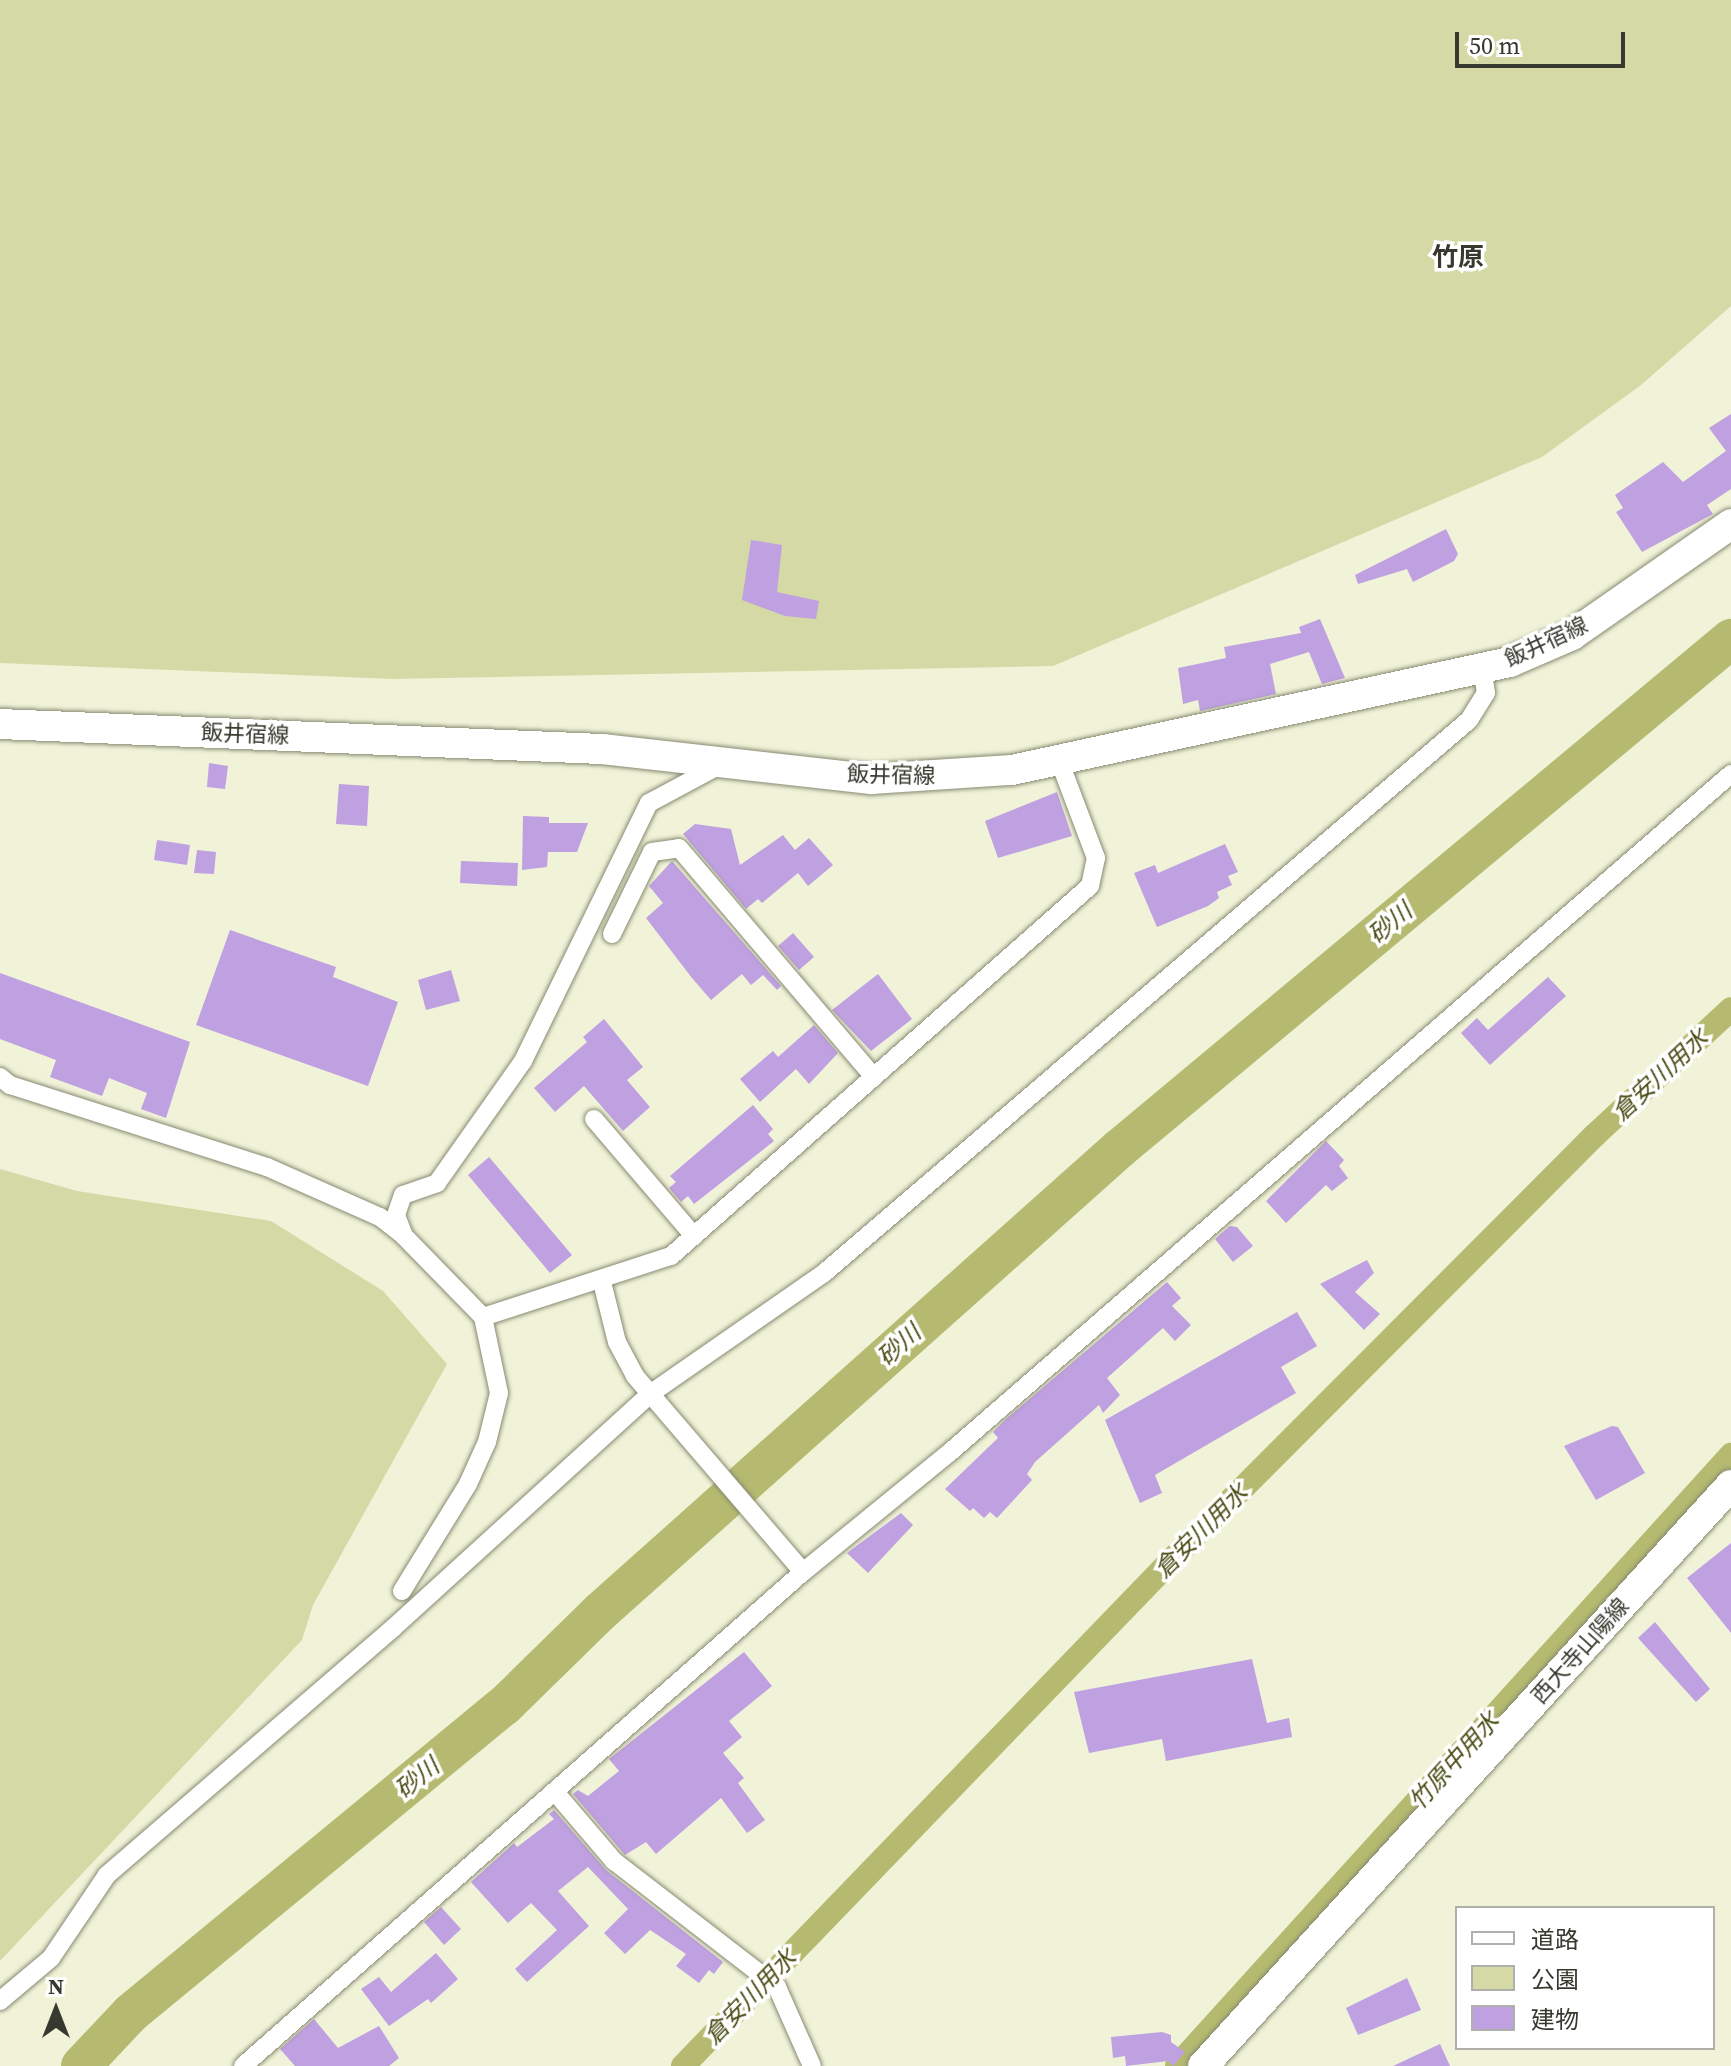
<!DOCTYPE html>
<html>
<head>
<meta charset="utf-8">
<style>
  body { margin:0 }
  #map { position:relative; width:1731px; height:2066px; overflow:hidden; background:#f0f3d8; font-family:"Source Serif 4","Noto Sans JP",serif }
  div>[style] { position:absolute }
  .green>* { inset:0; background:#d5d9a5 }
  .canal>* { height:24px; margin:-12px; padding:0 12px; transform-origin:12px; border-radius:12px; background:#b5ba70 }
  .river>* { height:40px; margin:-20px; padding:0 20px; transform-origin:20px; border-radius:20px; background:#b5ba70 }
  .building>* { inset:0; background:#bfa0e1 }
  .roads { filter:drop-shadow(0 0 2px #878a71) drop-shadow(0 0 2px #878a71) }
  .street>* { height:18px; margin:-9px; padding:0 9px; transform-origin:9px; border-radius:9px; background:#fff }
  .primary>* { height:30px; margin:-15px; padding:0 15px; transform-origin:15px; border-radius:15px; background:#fff }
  span { translate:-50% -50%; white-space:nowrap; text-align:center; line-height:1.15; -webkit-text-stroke:7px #fff; paint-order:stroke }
  .street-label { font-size:22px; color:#38392e }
  .water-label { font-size:24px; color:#494c14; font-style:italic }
  .quarter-label { font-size:26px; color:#38392e; font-weight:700 }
  .legend { position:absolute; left:1455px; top:1906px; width:260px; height:144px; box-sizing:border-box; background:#fff; border:2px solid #afb0ab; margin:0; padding:10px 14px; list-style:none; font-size:24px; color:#38392e }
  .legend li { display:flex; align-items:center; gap:16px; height:40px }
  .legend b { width:40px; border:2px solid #afb0ab }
  .north { position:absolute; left:16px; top:1970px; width:80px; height:80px; -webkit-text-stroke:6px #fff; paint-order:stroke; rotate:0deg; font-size:22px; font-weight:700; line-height:32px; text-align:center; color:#38392e }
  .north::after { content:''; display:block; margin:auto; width:28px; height:36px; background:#38392e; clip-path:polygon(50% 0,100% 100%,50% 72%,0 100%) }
  .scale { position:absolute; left:1455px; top:32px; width:170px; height:36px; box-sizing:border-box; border:4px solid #38392e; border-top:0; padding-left:10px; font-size:24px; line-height:28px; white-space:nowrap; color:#38392e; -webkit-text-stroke:6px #fff; paint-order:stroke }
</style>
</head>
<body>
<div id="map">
  <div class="green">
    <div style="clip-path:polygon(0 0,1731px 0,1731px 306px,1641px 385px,1542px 457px,1053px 666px,392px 679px,0 663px)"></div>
    <div style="clip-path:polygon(0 1169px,77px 1191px,271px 1221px,383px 1291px,447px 1364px,313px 1605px,302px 1640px,0 1961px)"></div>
  </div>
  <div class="canal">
    <div style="left:683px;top:2066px;width:724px;rotate:-46.01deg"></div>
    <div style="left:1186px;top:1545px;width:579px;rotate:-45.07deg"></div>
    <div style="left:1595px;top:1135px;width:185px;rotate:-42.8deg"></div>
    <div style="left:1177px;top:2066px;width:825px;rotate:-47.8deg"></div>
  </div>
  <div class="river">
    <div style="left:81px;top:2066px;width:73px;rotate:-46.7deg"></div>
    <div style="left:131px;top:2013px;width:483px;rotate:-39.5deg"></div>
    <div style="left:504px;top:1706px;width:134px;rotate:-44.4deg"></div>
    <div style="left:600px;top:1612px;width:696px;rotate:-41.74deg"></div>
    <div style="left:1119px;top:1149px;width:797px;rotate:-39.81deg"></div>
  </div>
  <div class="building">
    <div style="clip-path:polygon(1731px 414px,1731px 489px,1707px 505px,1713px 514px,1642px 552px,1616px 512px,1623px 508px,1615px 495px,1663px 462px,1683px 482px,1726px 451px,1709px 428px)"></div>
    <div style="clip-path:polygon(1446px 529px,1458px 554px,1454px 561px,1413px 582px,1407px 569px,1358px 584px,1355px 575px)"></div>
    <div style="clip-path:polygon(751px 540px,782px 545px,777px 592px,819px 601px,816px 619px,785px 616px,742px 600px)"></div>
    <div style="clip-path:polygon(1320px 619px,1345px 678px,1322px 684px,1309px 652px,1270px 664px,1276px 694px,1200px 711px,1198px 700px,1183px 704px,1178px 668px,1226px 658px,1224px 647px,1301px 633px,1299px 627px)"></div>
    <div style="clip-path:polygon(209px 763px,228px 766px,225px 789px,207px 787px)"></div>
    <div style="clip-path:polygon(339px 784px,369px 786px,367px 826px,336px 824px)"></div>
    <div style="clip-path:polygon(1057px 792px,1072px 836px,998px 858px,985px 821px)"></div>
    <div style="clip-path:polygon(523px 816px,549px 817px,549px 823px,588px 823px,577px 852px,548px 852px,547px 867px,522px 870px)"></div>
    <div style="clip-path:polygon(695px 824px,731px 829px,740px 865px,783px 835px,795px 850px,809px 838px,833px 865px,808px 886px,798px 873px,762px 903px,758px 899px,746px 909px,683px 834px)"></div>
    <div style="clip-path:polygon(157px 840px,190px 845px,187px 865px,154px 860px)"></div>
    <div style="clip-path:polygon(1225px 844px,1238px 872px,1228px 876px,1232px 885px,1217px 892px,1219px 898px,1208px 906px,1157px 927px,1134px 873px,1155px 865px,1158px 873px)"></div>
    <div style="clip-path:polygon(197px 850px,216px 852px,214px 874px,194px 873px)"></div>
    <div style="clip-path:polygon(461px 861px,518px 863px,517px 886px,460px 883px)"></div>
    <div style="clip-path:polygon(672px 861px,781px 986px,777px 990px,763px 975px,751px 985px,742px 974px,711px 1000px,692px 978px,646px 918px,663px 903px,649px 886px)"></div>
    <div style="clip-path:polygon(230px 930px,336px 967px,333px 977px,398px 1002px,368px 1086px,196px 1025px)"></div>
    <div style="clip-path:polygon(793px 933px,814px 957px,799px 970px,778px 946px)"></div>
    <div style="clip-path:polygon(451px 970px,460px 1001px,426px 1010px,418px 980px)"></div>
    <div style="clip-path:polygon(0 973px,190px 1042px,166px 1118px,141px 1109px,147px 1093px,109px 1078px,102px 1096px,50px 1077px,56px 1060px,0 1039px)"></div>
    <div style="clip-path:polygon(878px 974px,912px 1019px,871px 1051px,832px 1010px)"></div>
    <div style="clip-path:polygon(1548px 977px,1566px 996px,1490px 1065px,1461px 1033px,1477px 1018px,1488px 1030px)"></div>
    <div style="clip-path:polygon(604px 1019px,643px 1067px,627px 1080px,650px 1107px,623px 1131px,584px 1086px,555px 1112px,534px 1088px,587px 1042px,583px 1037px)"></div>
    <div style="clip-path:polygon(814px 1025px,838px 1053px,809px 1084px,796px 1069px,760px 1102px,740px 1079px,773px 1051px,778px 1057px)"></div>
    <div style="clip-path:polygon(753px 1105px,773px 1129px,768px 1134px,774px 1141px,694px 1204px,688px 1196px,681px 1202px,669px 1188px,676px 1182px,670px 1176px)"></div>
    <div style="clip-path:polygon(1326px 1141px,1344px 1160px,1339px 1166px,1348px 1178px,1332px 1191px,1326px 1185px,1286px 1223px,1266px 1201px)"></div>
    <div style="clip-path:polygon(489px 1157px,572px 1255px,550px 1273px,468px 1175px)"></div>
    <div style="clip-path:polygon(1230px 1226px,1237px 1227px,1253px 1246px,1233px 1262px,1215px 1239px)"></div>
    <div style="clip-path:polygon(1367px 1260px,1374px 1273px,1355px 1292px,1380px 1314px,1364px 1330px,1320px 1284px)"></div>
    <div style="clip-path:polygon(1167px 1282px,1181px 1298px,1172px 1306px,1191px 1325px,1175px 1341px,1163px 1328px,1107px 1378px,1120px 1395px,1103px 1413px,1099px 1405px,1035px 1462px,1027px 1474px,1032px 1480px,997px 1518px,990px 1512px,984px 1518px,973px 1508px,970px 1511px,945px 1489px,998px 1438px,993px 1432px,1006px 1419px)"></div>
    <div style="clip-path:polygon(1297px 1312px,1317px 1346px,1281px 1367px,1296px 1393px,1155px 1475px,1162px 1493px,1140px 1503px,1105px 1420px)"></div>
    <div style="clip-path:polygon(1612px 1426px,1618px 1427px,1645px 1473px,1596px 1500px,1564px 1446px)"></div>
    <div style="clip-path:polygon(901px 1513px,913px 1525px,868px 1573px,847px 1553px)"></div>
    <div style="clip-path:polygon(1731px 1543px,1731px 1633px,1687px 1578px)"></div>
    <div style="clip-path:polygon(1655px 1622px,1710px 1689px,1696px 1702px,1638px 1638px)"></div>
    <div style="clip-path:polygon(744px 1652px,772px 1686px,729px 1721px,742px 1737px,723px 1753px,744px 1778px,738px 1783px,765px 1820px,747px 1833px,721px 1798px,656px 1854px,646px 1842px,625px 1855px,573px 1794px,578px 1790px,588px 1796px,619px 1771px,609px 1759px)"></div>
    <div style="clip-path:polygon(1252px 1659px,1267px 1723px,1289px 1718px,1292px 1737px,1166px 1761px,1162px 1739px,1089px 1753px,1074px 1692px)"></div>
    <div style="clip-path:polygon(554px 1810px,606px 1870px,723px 1962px,714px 1974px,709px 1970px,699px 1983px,676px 1966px,686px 1954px,650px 1930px,625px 1954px,604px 1933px,628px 1909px,588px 1867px,558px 1891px,589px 1926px,527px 1982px,515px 1969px,557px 1930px,531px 1903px,508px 1923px,471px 1882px,514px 1843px,517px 1847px,554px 1819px,549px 1814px)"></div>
    <div style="clip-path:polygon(441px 1907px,461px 1929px,444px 1945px,424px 1922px)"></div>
    <div style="clip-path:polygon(436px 1953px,458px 1979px,431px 2003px,428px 1999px,389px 2026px,361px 1989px,379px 1977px,391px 1992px)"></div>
    <div style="clip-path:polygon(1407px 1978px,1421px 2010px,1358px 2035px,1346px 2008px)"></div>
    <div style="clip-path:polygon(314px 2019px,338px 2048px,379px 2026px,399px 2058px,389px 2066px,295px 2066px,280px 2049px)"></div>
    <div style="clip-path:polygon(1162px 2032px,1171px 2035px,1171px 2042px,1185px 2052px,1173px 2066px,1168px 2061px,1126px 2066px,1125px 2056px,1113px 2058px,1111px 2037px)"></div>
    <div style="clip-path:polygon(1440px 2044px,1450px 2066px,1393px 2066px)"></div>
  </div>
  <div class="roads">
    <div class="street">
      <div style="left:612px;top:934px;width:91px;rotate:-64deg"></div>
      <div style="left:652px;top:852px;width:27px;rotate:-8deg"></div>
      <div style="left:679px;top:848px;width:301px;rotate:49.6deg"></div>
      <div style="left:0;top:1077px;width:13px;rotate:39deg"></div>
      <div style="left:10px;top:1085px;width:270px;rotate:17.7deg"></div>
      <div style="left:267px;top:1167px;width:124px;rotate:23.9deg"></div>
      <div style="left:380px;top:1217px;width:29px;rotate:38deg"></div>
      <div style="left:594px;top:1119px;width:154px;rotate:49.5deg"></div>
      <div style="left:602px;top:1282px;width:62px;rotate:76deg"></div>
      <div style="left:617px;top:1342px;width:38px;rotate:62deg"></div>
      <div style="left:635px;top:1376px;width:258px;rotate:49.4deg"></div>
      <div style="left:483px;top:1317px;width:198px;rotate:-18deg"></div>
      <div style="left:671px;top:1256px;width:559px;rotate:-41.45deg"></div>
      <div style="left:1090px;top:886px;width:29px;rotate:-78deg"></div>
      <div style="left:1096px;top:858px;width:105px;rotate:-110.7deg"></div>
      <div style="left:402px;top:1591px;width:126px;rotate:-58.3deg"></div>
      <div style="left:468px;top:1484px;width:46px;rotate:-65.7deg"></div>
      <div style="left:487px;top:1442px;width:50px;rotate:-76.2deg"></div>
      <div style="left:499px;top:1393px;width:78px;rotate:-101.9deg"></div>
      <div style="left:483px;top:1317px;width:113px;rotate:-134.3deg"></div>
      <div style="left:404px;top:1236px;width:22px;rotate:-111deg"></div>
      <div style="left:396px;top:1215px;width:21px;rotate:-71deg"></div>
      <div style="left:403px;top:1195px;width:36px;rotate:-19deg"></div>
      <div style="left:437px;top:1183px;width:149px;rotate:-54.8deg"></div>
      <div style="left:523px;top:1061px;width:287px;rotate:-64deg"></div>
      <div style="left:649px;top:803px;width:78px;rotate:-28.2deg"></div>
      <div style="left:555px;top:1792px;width:91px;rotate:49.5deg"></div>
      <div style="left:614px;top:1861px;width:206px;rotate:37.7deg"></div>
      <div style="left:777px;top:1987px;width:86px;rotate:66.1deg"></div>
      <div style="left:0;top:2001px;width:67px;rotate:-40.1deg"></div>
      <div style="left:51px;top:1958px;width:100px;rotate:-56deg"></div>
      <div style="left:107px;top:1875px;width:378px;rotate:-40.8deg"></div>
      <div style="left:393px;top:1628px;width:348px;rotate:-42.3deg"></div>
      <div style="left:650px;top:1394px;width:212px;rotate:-34.8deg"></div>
      <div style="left:824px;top:1273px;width:850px;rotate:-40.61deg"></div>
      <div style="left:1469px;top:720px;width:32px;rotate:-58deg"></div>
      <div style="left:1486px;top:693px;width:25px;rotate:-99deg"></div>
      <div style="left:243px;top:2066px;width:747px;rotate:-41.42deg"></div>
      <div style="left:803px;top:1572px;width:188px;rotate:-39.2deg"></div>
      <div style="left:949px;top:1453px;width:1036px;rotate:-40.97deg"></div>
    </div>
    <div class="primary">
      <div style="left:0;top:724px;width:603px;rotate:2.38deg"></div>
      <div style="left:602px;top:749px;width:271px;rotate:6.4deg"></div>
      <div style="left:871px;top:779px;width:141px;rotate:-3.7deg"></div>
      <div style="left:1012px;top:770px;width:510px;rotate:-12.24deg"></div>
      <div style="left:1510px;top:662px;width:68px;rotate:-23.5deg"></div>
      <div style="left:1572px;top:635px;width:194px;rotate:-34.9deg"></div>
      <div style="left:1203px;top:2066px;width:785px;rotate:-47.74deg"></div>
    </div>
  </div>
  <div class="street-label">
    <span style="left:1546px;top:642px;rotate:-25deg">飯井宿線</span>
    <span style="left:245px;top:734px;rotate:2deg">飯井宿線</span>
    <span style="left:891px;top:775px;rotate:1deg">飯井宿線</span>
    <span style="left:1580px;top:1651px;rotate:-48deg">西大寺山陽線</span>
  </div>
  <div class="water-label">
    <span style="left:1390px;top:923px;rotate:-40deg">砂川</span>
    <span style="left:1660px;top:1075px;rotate:-43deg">倉安川用水</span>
    <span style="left:899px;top:1345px;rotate:-42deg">砂川</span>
    <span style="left:1201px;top:1531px;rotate:-45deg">倉安川用水</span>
    <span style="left:1454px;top:1761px;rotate:-48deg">竹原中用水</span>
    <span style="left:417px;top:1778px;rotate:-39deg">砂川</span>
    <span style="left:750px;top:1997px;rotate:-46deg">倉安川用水</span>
  </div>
  <div class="quarter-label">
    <span style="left:1458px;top:258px">竹原</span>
  </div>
  <ul class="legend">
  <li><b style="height:10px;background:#fff"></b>道路</li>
  <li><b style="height:22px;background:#d5d9a5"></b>公園</li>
  <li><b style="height:22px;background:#bfa0e1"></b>建物</li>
  </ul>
  <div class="north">N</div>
  <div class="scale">50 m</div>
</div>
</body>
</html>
